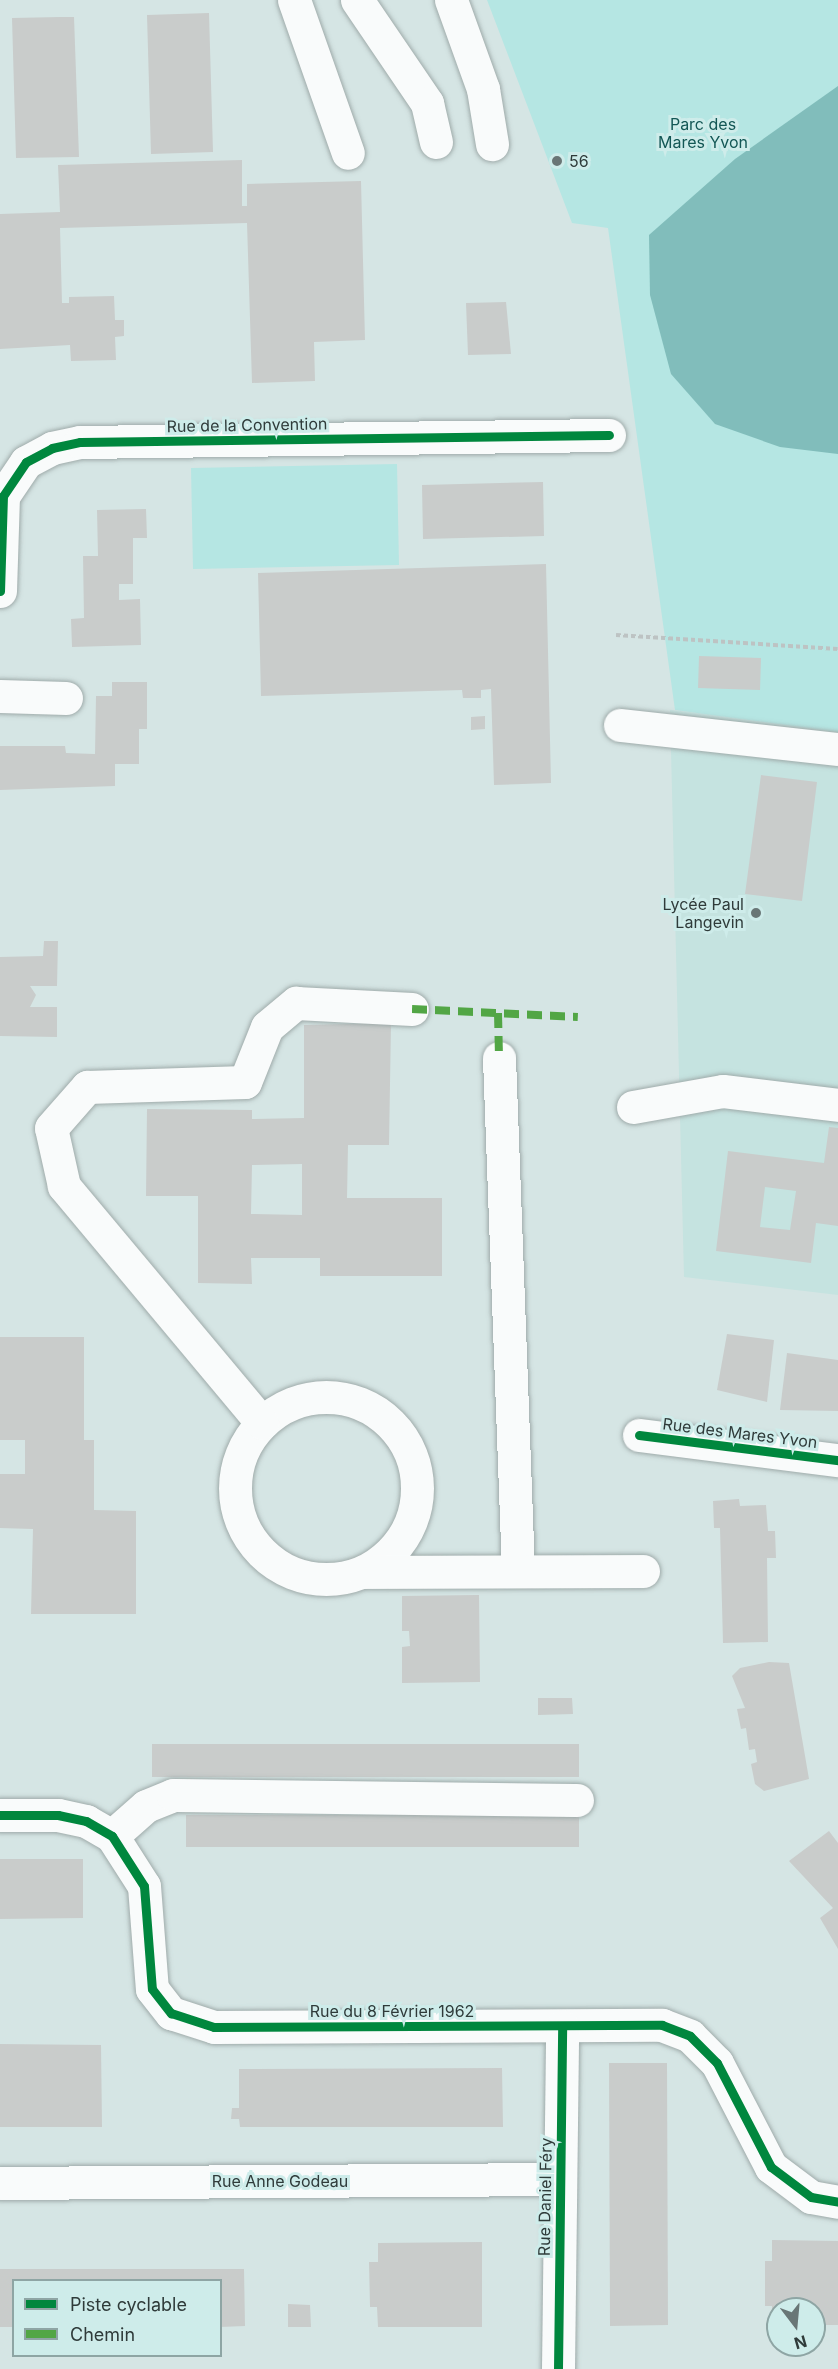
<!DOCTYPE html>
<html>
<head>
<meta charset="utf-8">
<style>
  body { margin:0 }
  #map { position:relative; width:838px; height:2369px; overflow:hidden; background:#d5e5e4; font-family:Inter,sans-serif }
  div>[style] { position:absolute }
  .built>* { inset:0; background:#c5e3e0 }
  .green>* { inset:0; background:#b5e6e3 }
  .water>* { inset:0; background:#81bdbb }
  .building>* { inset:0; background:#c9cccb }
  .path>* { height:4px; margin-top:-2px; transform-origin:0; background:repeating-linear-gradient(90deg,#bdc3c3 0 4.5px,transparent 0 7.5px) }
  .roads { filter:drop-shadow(0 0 2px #9fabaa) drop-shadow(0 0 2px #9fabaa) }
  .minor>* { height:33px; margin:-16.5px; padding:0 16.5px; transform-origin:16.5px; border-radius:16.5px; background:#f9fbfb }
  .minor>.ring { margin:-16.5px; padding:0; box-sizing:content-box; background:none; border:33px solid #f9fbfb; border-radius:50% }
  .quiet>* { height:8px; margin-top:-4px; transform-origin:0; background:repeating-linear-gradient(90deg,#52a645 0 15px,transparent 0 23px) }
  .cycleway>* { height:9px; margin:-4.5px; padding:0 4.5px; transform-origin:4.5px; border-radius:4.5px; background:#00873e }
  .dots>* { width:16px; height:16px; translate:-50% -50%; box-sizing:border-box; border:3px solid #ceecea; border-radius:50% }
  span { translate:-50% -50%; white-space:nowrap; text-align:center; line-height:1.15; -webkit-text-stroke:6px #ceecea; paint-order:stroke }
  .park-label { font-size:16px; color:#135755 }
  .poi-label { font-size:16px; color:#2f3b3a }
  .left { translate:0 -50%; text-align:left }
  .right { translate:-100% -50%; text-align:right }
  .street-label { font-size:16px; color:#2f3b3a }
  .legend { position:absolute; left:12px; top:2279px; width:210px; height:78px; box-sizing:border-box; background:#ceecea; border:2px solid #8ea5a4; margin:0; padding:8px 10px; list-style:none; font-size:18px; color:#2f3b3a }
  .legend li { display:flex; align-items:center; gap:12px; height:30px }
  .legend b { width:30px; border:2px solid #8ea5a4 }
  .north { position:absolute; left:766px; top:2297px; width:60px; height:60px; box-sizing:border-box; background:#ceecea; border:2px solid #8ea5a4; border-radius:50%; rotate:164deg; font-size:16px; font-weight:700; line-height:24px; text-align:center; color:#2f3b3a }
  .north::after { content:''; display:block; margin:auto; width:21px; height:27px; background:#697676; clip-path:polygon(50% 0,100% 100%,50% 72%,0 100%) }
</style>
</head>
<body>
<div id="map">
  <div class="built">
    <div style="clip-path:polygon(670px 710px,838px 728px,838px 1295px,684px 1277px)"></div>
  </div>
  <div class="green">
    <div style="clip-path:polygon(487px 0,838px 0,838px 732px,675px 710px,608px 228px,572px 223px)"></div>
    <div style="clip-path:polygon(397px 464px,399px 565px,193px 569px,191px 468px)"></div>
  </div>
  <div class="water">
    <div style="clip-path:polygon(838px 86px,838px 454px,780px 447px,715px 424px,671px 374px,650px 295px,649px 235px,735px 159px)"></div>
  </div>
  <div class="building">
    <div style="clip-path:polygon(209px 13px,213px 152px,151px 154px,147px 15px)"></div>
    <div style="clip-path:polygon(60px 17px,74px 17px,79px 157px,16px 158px,12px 18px)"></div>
    <div style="clip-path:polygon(242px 160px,242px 206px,247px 206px,247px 184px,361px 181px,365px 340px,314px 342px,315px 381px,252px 383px,247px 223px,60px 228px,62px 303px,69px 303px,69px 297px,114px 296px,115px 320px,124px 320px,124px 336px,115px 337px,116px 360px,71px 361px,70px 345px,0 349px,0 214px,60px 212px,58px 165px)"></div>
    <div style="clip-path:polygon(506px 302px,511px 354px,468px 355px,466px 303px)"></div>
    <div style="clip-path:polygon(543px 482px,544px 536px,423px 539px,422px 485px)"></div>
    <div style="clip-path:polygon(146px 509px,147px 538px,133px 538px,133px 584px,119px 584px,119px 600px,140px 599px,141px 645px,72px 647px,71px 619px,84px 618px,83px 556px,98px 556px,97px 510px)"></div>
    <div style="clip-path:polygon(546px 564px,551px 783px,494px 785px,491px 689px,481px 690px,481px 698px,463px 698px,462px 690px,261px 696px,258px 573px)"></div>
    <div style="clip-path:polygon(699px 656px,761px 658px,760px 690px,698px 688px)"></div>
    <div style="clip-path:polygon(112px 682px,147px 682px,147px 729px,139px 729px,139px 764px,115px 764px,115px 786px,0 790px,0 746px,65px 746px,66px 753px,95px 754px,96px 696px,112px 696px)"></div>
    <div style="clip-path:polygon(485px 716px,485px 729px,471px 730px,471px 717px)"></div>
    <div style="clip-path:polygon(761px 775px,817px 782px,802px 901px,745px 894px)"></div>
    <div style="clip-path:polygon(44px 941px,58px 941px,57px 986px,30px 986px,36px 995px,30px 1007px,57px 1007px,57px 1037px,0 1036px,0 957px,43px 956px)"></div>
    <div style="clip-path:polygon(evenodd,391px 1023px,389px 1145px,348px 1145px,347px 1198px,442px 1198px,442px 1276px,320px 1276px,320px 1258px,251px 1258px,252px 1284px,198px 1283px,198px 1196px,146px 1196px,147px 1109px,252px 1110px,252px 1119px,304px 1118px,304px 1025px,391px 1023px,302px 1164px,302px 1215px,251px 1214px,252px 1165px,302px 1164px)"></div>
    <div style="clip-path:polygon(evenodd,829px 1127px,838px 1128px,838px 1226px,816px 1223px,811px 1263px,716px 1251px,728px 1151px,824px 1163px,829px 1127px,765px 1187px,796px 1191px,790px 1230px,760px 1227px,765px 1187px)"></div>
    <div style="clip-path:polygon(727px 1334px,774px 1340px,767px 1402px,717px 1390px)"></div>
    <div style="clip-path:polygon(0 1337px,84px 1337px,84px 1440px,94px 1440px,94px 1510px,136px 1511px,136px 1614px,31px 1614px,33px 1529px,0 1528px,0 1474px,25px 1474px,25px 1440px,0 1440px)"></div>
    <div style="clip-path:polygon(787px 1353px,838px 1360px,838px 1411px,780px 1410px)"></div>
    <div style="clip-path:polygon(739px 1499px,740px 1506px,766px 1505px,768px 1531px,775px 1531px,776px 1558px,767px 1558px,768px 1642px,723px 1643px,720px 1528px,714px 1528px,713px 1501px)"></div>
    <div style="clip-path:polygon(479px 1595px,480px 1682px,402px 1683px,402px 1647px,410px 1646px,409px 1631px,402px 1631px,402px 1596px)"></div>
    <div style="clip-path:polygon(769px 1662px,789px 1663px,809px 1779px,764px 1791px,755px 1784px,751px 1764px,757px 1762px,755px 1749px,749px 1750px,746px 1728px,741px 1729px,737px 1709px,745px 1708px,732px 1676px,740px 1668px)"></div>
    <div style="clip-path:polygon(538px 1698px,572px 1698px,573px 1714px,538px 1715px)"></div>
    <div style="clip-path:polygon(152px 1744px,579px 1744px,579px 1777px,152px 1777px)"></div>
    <div style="clip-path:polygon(186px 1815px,579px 1815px,579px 1847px,186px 1847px)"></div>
    <div style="clip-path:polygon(829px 1831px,838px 1843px,838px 1949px,820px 1918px,833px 1908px,789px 1861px)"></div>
    <div style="clip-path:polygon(0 1859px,83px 1859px,83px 1918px,0 1919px)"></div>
    <div style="clip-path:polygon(0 2044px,101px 2045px,102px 2127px,0 2127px)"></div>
    <div style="clip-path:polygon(609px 2063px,667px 2063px,668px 2325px,610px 2326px)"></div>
    <div style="clip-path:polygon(502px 2068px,503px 2127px,240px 2127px,239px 2119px,231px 2119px,232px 2108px,239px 2108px,239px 2069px)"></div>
    <div style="clip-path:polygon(772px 2240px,838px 2241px,838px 2325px,814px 2325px,814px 2309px,778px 2309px,778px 2325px,772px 2325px,772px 2306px,765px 2306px,765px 2261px,772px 2261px)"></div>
    <div style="clip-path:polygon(482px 2242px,482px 2327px,378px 2327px,377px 2307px,370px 2307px,369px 2262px,378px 2262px,378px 2243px)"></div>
    <div style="clip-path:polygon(0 2269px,244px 2269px,245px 2326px,220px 2327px,220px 2280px,14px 2280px,14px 2327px,0 2327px)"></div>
    <div style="clip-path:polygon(288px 2304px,310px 2305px,311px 2327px,288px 2327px)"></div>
  </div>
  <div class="path">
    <div style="left:616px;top:635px;width:222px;rotate:3.6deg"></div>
  </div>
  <div class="roads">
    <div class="minor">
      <div style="left:294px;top:0;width:162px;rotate:70.6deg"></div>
      <div style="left:357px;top:0;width:125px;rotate:55.8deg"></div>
      <div style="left:427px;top:103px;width:40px;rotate:77deg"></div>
      <div style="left:451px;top:0;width:95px;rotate:70.2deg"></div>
      <div style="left:483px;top:89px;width:56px;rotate:80.7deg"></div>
      <div style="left:0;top:591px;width:95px;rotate:-88.2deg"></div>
      <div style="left:3px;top:496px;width:41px;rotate:-55.9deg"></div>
      <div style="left:26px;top:462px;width:30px;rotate:-28deg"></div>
      <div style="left:52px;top:448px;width:29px;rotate:-12deg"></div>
      <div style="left:80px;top:442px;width:529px;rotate:-0.76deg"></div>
      <div style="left:0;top:696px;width:66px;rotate:1.7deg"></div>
      <div style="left:620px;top:725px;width:219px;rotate:6.3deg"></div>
      <div style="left:499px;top:1058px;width:513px;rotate:87.88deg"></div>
      <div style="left:633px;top:1107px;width:91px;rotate:-10.1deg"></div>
      <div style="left:723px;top:1091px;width:116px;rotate:6.9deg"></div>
      <div class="ring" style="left:235px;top:1397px;width:149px;height:149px"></div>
      <div style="left:262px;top:1423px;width:309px;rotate:-129.9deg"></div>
      <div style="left:64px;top:1186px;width:59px;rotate:-102.6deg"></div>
      <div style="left:51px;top:1128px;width:55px;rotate:-48.7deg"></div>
      <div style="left:87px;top:1087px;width:158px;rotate:-1.8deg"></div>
      <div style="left:245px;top:1082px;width:59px;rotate:-68.2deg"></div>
      <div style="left:267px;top:1027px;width:38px;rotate:-40deg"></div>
      <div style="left:296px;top:1003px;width:116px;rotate:3deg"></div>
      <div style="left:639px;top:1435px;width:201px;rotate:7.2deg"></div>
      <div style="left:363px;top:1572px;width:280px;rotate:-0.2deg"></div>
      <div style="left:0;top:1815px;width:58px"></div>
      <div style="left:58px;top:1815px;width:29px;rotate:12deg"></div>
      <div style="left:86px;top:1821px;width:30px;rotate:30deg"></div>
      <div style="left:112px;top:1836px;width:59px;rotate:57.4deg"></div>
      <div style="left:144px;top:1886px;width:103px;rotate:85.6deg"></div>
      <div style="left:152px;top:1989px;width:31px;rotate:52deg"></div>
      <div style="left:171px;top:2013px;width:45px;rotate:18deg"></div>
      <div style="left:214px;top:2027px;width:448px;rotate:-0.3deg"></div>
      <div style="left:662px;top:2025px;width:30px;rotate:21deg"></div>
      <div style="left:690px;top:2036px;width:38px;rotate:45deg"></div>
      <div style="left:717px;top:2063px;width:117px;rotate:62.6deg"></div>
      <div style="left:771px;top:2167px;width:50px;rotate:36.9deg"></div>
      <div style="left:811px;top:2197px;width:27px;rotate:10deg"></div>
      <div style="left:112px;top:1836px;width:45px;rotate:-41.4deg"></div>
      <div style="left:146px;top:1806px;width:29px;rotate:-22deg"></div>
      <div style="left:173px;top:1795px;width:404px;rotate:0.7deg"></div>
      <div style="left:0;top:2183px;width:560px;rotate:-0.41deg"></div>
      <div style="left:558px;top:2369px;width:343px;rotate:-89.3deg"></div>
    </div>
  </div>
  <div class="quiet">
    <div style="left:412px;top:1009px;width:166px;rotate:2.8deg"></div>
    <div style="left:498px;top:1013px;width:45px;rotate:88.7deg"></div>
  </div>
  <div class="cycleway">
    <div style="left:0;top:591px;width:95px;rotate:-88.2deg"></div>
    <div style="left:3px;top:496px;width:41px;rotate:-55.9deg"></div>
    <div style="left:26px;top:462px;width:30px;rotate:-28deg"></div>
    <div style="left:52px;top:448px;width:29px;rotate:-12deg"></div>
    <div style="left:80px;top:442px;width:529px;rotate:-0.76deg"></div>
    <div style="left:639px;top:1435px;width:201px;rotate:7.2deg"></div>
    <div style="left:0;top:1815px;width:58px"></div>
    <div style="left:58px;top:1815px;width:29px;rotate:12deg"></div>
    <div style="left:86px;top:1821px;width:30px;rotate:30deg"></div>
    <div style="left:112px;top:1836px;width:59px;rotate:57.4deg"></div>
    <div style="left:144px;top:1886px;width:103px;rotate:85.6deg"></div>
    <div style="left:152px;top:1989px;width:31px;rotate:52deg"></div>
    <div style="left:171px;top:2013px;width:45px;rotate:18deg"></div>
    <div style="left:214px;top:2027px;width:448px;rotate:-0.3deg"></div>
    <div style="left:662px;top:2025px;width:30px;rotate:21deg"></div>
    <div style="left:690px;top:2036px;width:38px;rotate:45deg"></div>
    <div style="left:717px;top:2063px;width:117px;rotate:62.6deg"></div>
    <div style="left:771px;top:2167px;width:50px;rotate:36.9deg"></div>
    <div style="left:811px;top:2197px;width:27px;rotate:10deg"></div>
    <div style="left:558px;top:2369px;width:343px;rotate:-89.3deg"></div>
  </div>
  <div class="dots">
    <div style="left:557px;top:161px;background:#697676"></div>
    <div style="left:756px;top:913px;background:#697676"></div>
  </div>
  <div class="park-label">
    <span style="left:703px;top:133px">Parc des<br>Mares Yvon</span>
  </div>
  <div class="poi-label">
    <span class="left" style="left:569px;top:161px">56</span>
    <span class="right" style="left:744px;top:913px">Lycée Paul<br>Langevin</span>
  </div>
  <div class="street-label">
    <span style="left:247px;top:425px;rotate:-1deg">Rue de la Convention</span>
    <span style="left:740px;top:1433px;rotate:7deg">Rue des Mares Yvon</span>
    <span style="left:392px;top:2011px">Rue du 8 Février 1962</span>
    <span style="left:280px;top:2181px">Rue Anne Godeau</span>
    <span style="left:545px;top:2197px;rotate:-89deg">Rue Daniel Féry</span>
  </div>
  <ul class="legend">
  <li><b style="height:8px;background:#00873e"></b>Piste cyclable</li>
  <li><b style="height:8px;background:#52a645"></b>Chemin</li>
  </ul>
  <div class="north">N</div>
</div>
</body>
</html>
